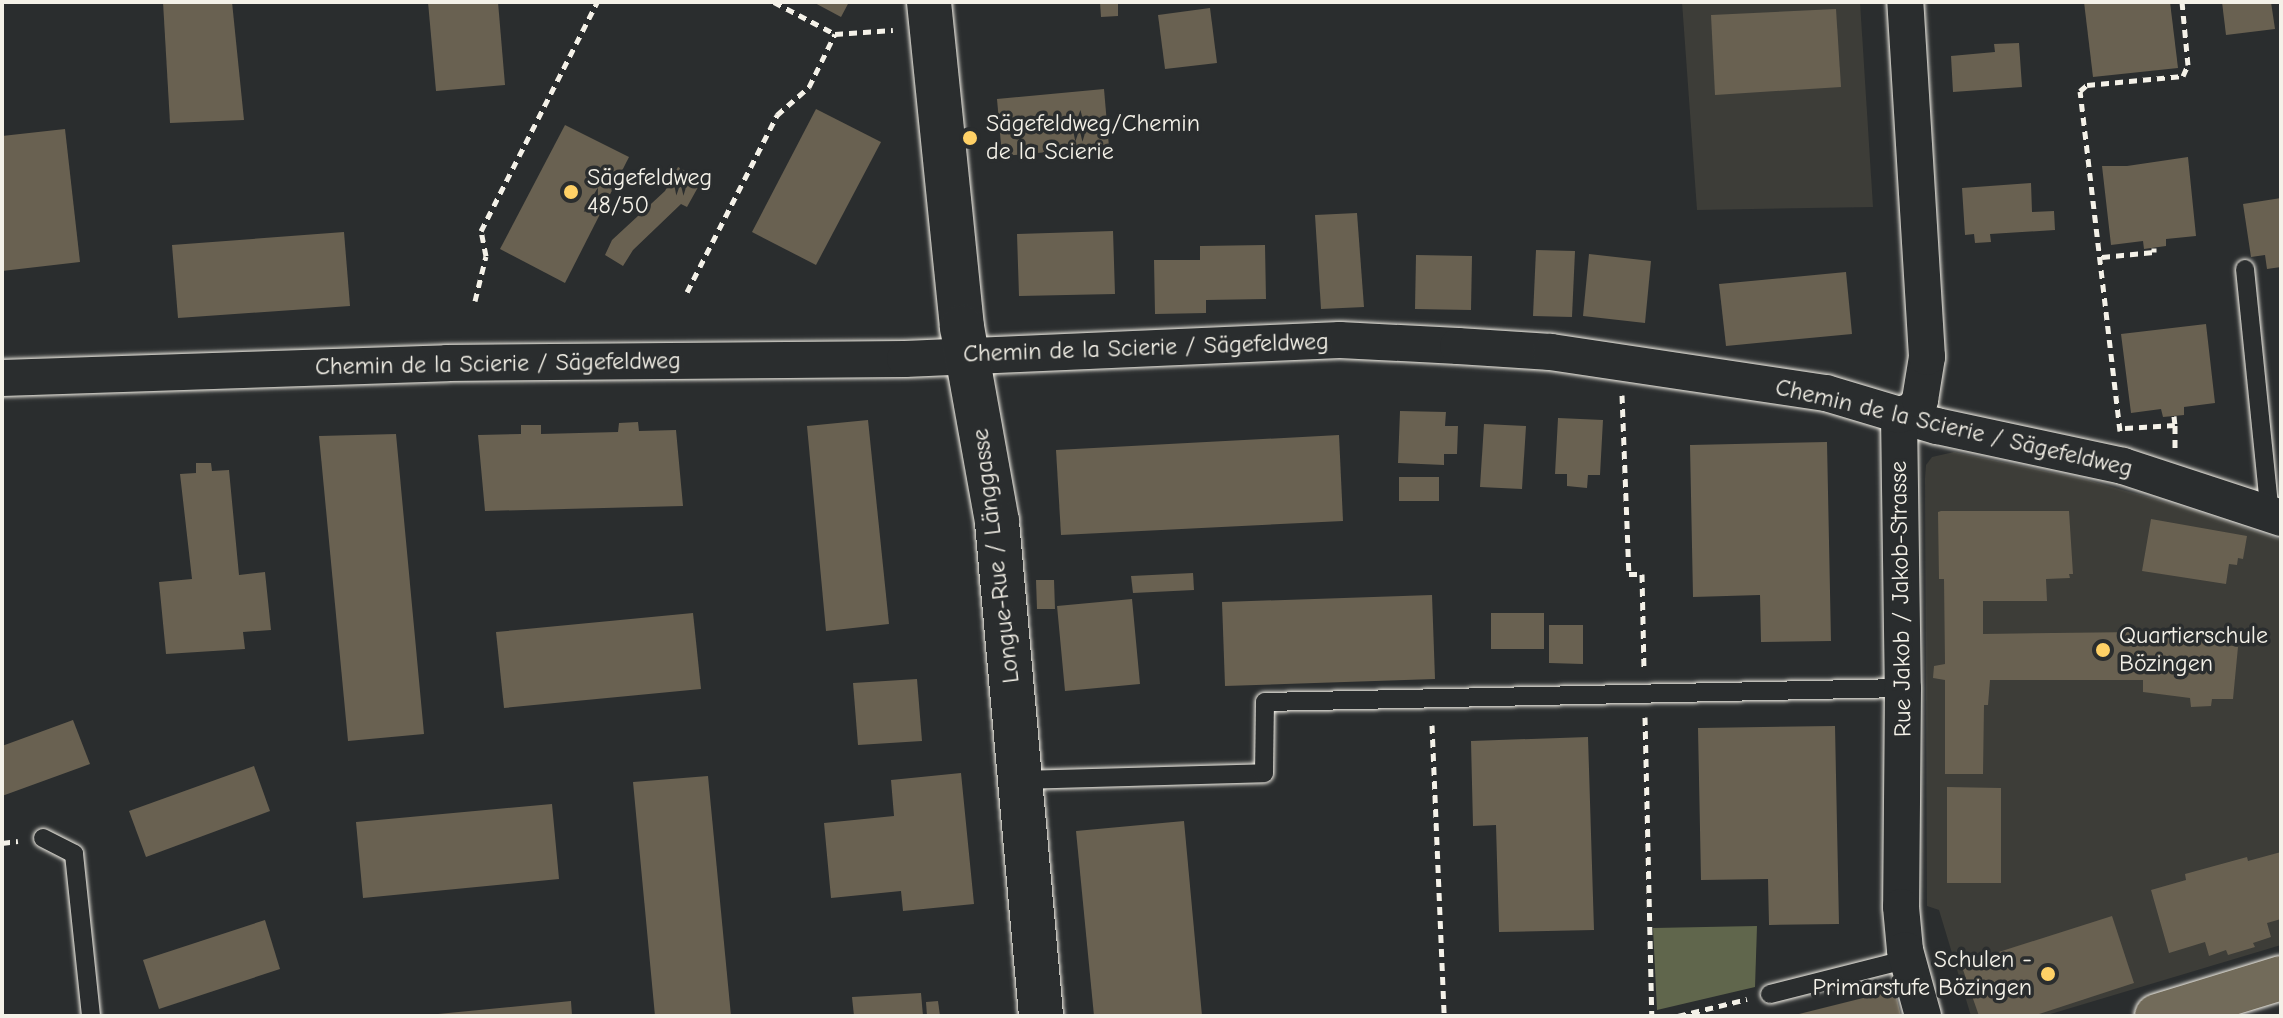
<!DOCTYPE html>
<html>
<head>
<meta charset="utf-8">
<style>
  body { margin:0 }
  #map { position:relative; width:2283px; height:1018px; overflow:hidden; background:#2a2d2e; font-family:"Comic Neue",sans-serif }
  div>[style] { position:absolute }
  .built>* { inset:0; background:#3d3d38 }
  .green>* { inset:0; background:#60664c }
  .building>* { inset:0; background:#696151 }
  .path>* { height:5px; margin-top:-2.5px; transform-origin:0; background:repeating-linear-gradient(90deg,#f4f1e8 0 8px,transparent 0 14px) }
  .roads { filter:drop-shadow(0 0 2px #f4f1e8) drop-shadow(0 0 2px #f4f1e8) }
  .service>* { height:18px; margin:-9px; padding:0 9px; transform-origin:9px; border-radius:9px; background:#2a2d2e }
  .minor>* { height:36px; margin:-18px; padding:0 18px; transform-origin:18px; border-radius:18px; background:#2a2d2e }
  .tertiary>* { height:44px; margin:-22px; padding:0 22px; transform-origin:22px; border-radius:22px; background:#2a2d2e }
  .primary>* { height:44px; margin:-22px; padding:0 22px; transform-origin:22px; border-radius:22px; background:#726b5a }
  .dots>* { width:22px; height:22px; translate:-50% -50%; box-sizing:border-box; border:4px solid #2a2d2e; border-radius:50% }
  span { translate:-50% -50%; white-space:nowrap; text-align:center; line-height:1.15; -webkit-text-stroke:7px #2a2d2e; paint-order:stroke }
  .poi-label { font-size:24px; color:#f4f1e8 }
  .left { translate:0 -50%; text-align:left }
  .right { translate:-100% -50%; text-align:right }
  .street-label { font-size:24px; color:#f4f1e8 }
  .frame { position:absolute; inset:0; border:4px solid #f4f1e8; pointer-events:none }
</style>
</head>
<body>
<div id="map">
  <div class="built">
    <div style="clip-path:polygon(1682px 2px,1860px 2px,1873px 207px,1697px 210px)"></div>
    <div style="clip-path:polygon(1954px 452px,2084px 479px,2190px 509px,2281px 540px,2281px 945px,2044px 1016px,1971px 1016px,1939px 910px,1927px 906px,1925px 478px,1926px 465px,1932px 457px)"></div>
  </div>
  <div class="green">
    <div style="clip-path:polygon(1757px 926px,1755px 987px,1657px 1010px,1653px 928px)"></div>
  </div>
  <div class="building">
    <div style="clip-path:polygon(163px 2px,232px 2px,244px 120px,170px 123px)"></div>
    <div style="clip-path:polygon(428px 2px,498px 2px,505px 85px,436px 91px)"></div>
    <div style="clip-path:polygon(813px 2px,849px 2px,841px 17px)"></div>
    <div style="clip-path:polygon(1100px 2px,1118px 2px,1118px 16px,1101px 17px)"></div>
    <div style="clip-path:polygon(2084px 2px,2170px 2px,2178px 68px,2093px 77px)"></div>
    <div style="clip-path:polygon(2222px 2px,2271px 2px,2275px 29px,2226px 35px)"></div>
    <div style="clip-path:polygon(1210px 8px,1217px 63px,1165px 69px,1158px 15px)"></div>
    <div style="clip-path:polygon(1836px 9px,1841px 87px,1715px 95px,1711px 15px)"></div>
    <div style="clip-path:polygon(2019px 43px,2022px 87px,1953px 92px,1951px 56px,1995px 52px,1994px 44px)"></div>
    <div style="clip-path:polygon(1104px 89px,1109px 147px,1002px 156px,997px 99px)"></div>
    <div style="clip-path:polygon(816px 109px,881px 142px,816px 265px,752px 232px)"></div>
    <div style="clip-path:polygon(565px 125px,629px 157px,565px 283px,500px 249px)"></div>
    <div style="clip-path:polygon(65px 129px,80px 262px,2px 271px,2px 136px)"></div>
    <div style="clip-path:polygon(2188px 157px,2196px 236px,2166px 239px,2166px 246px,2144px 249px,2143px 241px,2111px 245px,2102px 166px,2127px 166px)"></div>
    <div style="clip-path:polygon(678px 167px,702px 180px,687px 207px,681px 204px,633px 250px,623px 266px,605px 255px,612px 240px,665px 191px)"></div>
    <div style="clip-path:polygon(2031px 183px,2032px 212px,2054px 211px,2055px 230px,1990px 234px,1991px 242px,1975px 243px,1974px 234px,1965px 235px,1962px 188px)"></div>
    <div style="clip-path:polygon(2281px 198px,2281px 267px,2267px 269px,2265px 255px,2251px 257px,2243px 204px)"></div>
    <div style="clip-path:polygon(1357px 213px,1364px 307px,1321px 309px,1315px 215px)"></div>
    <div style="clip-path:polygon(1113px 231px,1115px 294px,1019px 296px,1017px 234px)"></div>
    <div style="clip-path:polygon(344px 232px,350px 306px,178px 318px,172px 245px)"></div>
    <div style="clip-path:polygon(1265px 245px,1266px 299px,1206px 300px,1206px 313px,1155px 314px,1154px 260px,1200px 260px,1200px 246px)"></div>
    <div style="clip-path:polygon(1536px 250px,1575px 251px,1572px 317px,1533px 316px)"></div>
    <div style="clip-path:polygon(1589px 254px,1651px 261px,1645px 323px,1583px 316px)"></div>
    <div style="clip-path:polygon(1416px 255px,1472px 256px,1471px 310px,1415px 309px)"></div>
    <div style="clip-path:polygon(1846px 272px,1852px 334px,1726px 346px,1719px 284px)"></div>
    <div style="clip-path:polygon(2206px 324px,2215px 403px,2184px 407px,2184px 415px,2163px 417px,2161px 409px,2131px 413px,2121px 334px)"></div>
    <div style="clip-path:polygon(1400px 411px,1446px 412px,1445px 426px,1458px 426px,1457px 454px,1444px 454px,1444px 465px,1398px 463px)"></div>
    <div style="clip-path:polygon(1558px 418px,1603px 420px,1600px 475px,1588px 475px,1587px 488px,1567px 486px,1567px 474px,1555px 474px)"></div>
    <div style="clip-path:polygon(868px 420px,889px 624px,826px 631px,807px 426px)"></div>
    <div style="clip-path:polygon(638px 422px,639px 431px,676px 430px,683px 506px,485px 511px,478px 435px,521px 434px,521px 425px,541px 425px,541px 434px,618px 432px,619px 423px)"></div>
    <div style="clip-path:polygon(1484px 424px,1526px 426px,1522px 489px,1480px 487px)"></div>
    <div style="clip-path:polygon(396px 434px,424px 734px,348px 741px,319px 436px)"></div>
    <div style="clip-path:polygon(1339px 435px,1343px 521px,1061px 535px,1056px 450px)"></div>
    <div style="clip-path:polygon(1827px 442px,1831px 641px,1761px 642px,1760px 595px,1693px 597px,1690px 445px)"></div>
    <div style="clip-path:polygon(196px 463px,211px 463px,212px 471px,229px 470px,239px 575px,265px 572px,271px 630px,243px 632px,245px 649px,166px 654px,159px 582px,192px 579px,180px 474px,196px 473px)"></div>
    <div style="clip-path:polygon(1399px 477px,1439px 477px,1439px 501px,1399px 501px)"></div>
    <div style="clip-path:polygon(1941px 511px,2069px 511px,2073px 574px,2069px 574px,2070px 578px,2046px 579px,2047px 601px,1983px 601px,1983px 634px,2137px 632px,2137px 635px,2173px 635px,2238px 647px,2233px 699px,2212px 699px,2211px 706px,2191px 707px,2190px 698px,2143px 692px,2143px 680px,1990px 680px,1988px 705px,1984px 705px,1983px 774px,1945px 774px,1945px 680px,1933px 678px,1934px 666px,1945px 664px,1944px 579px,1939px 579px,1938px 512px)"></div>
    <div style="clip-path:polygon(2151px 519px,2247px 536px,2243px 559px,2238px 558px,2237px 565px,2229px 564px,2226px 584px,2142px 571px)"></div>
    <div style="clip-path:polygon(1193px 573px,1194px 590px,1133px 593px,1131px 576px)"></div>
    <div style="clip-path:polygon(1036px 580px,1054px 580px,1055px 609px,1037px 609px)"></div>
    <div style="clip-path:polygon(1432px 595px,1435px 679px,1225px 686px,1222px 602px)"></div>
    <div style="clip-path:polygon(1132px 599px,1140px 684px,1065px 691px,1057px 606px)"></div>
    <div style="clip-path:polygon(693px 613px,701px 689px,504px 708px,496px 632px)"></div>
    <div style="clip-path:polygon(1491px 613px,1544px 613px,1544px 649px,1491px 649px)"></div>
    <div style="clip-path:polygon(1549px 625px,1583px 625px,1583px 664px,1549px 663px)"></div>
    <div style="clip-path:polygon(917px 679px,922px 741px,858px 745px,853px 683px)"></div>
    <div style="clip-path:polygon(73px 720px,90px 764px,2px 796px,2px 746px)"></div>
    <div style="clip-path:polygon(1835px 726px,1839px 924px,1769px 925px,1768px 879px,1701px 880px,1698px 728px)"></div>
    <div style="clip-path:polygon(1588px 737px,1594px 930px,1499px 932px,1496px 825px,1473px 826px,1471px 741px)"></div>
    <div style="clip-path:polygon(254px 766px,270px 811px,146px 857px,129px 811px)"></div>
    <div style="clip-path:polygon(961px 773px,974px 904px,903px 911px,901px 891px,831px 898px,824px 823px,894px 816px,891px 780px)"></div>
    <div style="clip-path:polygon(708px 776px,731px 1016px,655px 1016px,633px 782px)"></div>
    <div style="clip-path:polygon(1947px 787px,2001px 788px,2001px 883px,1947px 883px)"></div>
    <div style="clip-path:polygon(552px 804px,559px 879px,363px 898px,356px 822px)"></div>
    <div style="clip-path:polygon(1184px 821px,1202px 1016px,1094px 1016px,1076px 831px)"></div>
    <div style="clip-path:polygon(2281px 852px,2281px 919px,2267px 923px,2271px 937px,2253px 943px,2255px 947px,2228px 955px,2226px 950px,2209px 956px,2205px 942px,2169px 953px,2151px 890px,2186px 880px,2185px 874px,2247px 857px,2248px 861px)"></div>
    <div style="clip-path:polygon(2112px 916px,2134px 983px,2033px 1016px,1979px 1016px,1961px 964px)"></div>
    <div style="clip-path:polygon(265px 920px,280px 969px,159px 1009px,143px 960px)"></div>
    <div style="clip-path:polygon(1895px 990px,1901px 1016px,1795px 1016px,1795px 1015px)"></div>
    <div style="clip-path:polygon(921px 993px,923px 1016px,854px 1016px,852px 997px)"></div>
    <div style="clip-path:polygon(571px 1001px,572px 1016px,438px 1016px,438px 1014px)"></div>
    <div style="clip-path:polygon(938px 1001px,940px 1016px,927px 1016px,926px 1002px)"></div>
  </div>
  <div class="path">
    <div style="left:774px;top:2px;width:69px;rotate:27.7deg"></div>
    <div style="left:835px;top:34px;width:58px;rotate:-3.9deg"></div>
    <div style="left:2102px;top:257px;width:52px;rotate:-5.5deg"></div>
    <div style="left:2154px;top:252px;width:4px;rotate:-90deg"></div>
    <div style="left:687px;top:292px;width:199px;rotate:-63deg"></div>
    <div style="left:777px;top:115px;width:43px;rotate:-41.2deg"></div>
    <div style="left:809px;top:87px;width:59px;rotate:-63.9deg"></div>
    <div style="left:475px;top:301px;width:46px;rotate:-76.3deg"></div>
    <div style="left:486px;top:256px;width:25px;rotate:-101deg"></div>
    <div style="left:481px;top:231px;width:257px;rotate:-63.1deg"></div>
    <div style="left:1622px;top:395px;width:179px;rotate:87.8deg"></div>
    <div style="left:1629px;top:574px;width:13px"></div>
    <div style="left:1642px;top:574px;width:93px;rotate:88.8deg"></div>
    <div style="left:2174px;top:416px;width:9px;rotate:84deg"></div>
    <div style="left:2125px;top:428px;width:50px;rotate:-3.4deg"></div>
    <div style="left:2175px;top:425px;width:24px;rotate:90deg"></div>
    <div style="left:2120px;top:431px;width:342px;rotate:-96.7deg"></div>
    <div style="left:2080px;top:91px;width:9px;rotate:-41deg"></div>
    <div style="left:2087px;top:85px;width:96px;rotate:-5.4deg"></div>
    <div style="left:2183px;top:76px;width:12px;rotate:-66deg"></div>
    <div style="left:2188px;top:65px;width:63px;rotate:-95.4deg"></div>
    <div style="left:1645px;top:717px;width:299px;rotate:88.7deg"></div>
    <div style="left:1432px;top:725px;width:291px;rotate:87.6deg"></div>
    <div style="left:2px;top:843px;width:16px;rotate:-7deg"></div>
    <div style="left:1678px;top:1016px;width:71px;rotate:-13.8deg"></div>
  </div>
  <div class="roads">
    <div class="service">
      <div style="left:2245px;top:269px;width:247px;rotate:84.2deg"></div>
      <div style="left:1020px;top:780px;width:244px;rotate:-1.6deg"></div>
      <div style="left:1264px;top:773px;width:71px;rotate:-89.2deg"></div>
      <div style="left:1265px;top:702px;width:638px;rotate:-1.26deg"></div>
      <div style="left:43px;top:838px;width:35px;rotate:27deg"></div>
      <div style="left:74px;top:854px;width:163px;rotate:84deg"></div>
      <div style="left:1770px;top:994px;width:142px;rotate:-14.2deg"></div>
    </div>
    <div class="minor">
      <div style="left:2px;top:378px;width:445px;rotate:-1.9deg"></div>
      <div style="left:447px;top:363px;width:458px;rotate:-0.5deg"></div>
      <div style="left:905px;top:359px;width:435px;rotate:-2.5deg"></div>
      <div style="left:1340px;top:340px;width:118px;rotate:2.9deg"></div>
      <div style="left:1458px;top:346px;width:93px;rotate:3.7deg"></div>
      <div style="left:1551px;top:352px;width:278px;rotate:8.5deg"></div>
      <div style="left:1826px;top:393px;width:116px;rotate:16.6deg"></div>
      <div style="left:1937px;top:426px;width:190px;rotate:12.1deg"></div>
      <div style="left:2123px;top:466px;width:166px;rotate:18.2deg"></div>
      <div style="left:1899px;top:415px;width:273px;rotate:89.2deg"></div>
      <div style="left:1903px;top:688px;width:219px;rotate:90.5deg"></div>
      <div style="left:1901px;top:907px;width:43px;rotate:84.7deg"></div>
      <div style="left:1905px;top:950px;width:68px;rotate:74.7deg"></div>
      <div style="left:1899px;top:415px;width:16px;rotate:-18deg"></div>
      <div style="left:1914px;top:410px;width:12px;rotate:-59deg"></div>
      <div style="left:1920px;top:400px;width:44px;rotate:-80.8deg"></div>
      <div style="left:1927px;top:357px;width:356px;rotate:-93.5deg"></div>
    </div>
    <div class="tertiary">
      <div style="left:929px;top:2px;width:327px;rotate:84.2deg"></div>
      <div style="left:962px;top:327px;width:198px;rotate:79.8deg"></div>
      <div style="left:997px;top:522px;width:496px;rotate:84.9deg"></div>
    </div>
    <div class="primary">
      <div style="left:2157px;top:1016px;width:130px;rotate:-17deg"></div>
    </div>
  </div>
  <div class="dots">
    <div style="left:970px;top:138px;background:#ffd166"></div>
    <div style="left:571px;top:192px;background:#ffd166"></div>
    <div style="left:2103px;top:650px;background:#ffd166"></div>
    <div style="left:2048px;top:974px;background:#ffd166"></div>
  </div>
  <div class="poi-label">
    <span class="left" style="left:986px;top:138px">Sägefeldweg/Chemin<br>de la Scierie</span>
    <span class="left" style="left:587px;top:192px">Sägefeldweg<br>48/50</span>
    <span class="left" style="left:2119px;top:650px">Quartierschule<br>Bözingen</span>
    <span class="right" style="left:2032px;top:974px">Schulen -<br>Primarstufe Bözingen</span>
  </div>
  <div class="street-label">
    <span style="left:1146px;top:348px;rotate:-2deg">Chemin de la Scierie / Sägefeldweg</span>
    <span style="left:498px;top:364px;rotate:-1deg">Chemin de la Scierie / Sägefeldweg</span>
    <span style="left:1954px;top:428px;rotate:13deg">Chemin de la Scierie / Sägefeldweg</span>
    <span style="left:996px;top:556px;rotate:-97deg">Longue-Rue / Länggasse</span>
    <span style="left:1901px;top:599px;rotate:-91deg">Rue Jakob / Jakob-Strasse</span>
  </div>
  <div class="frame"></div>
</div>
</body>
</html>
